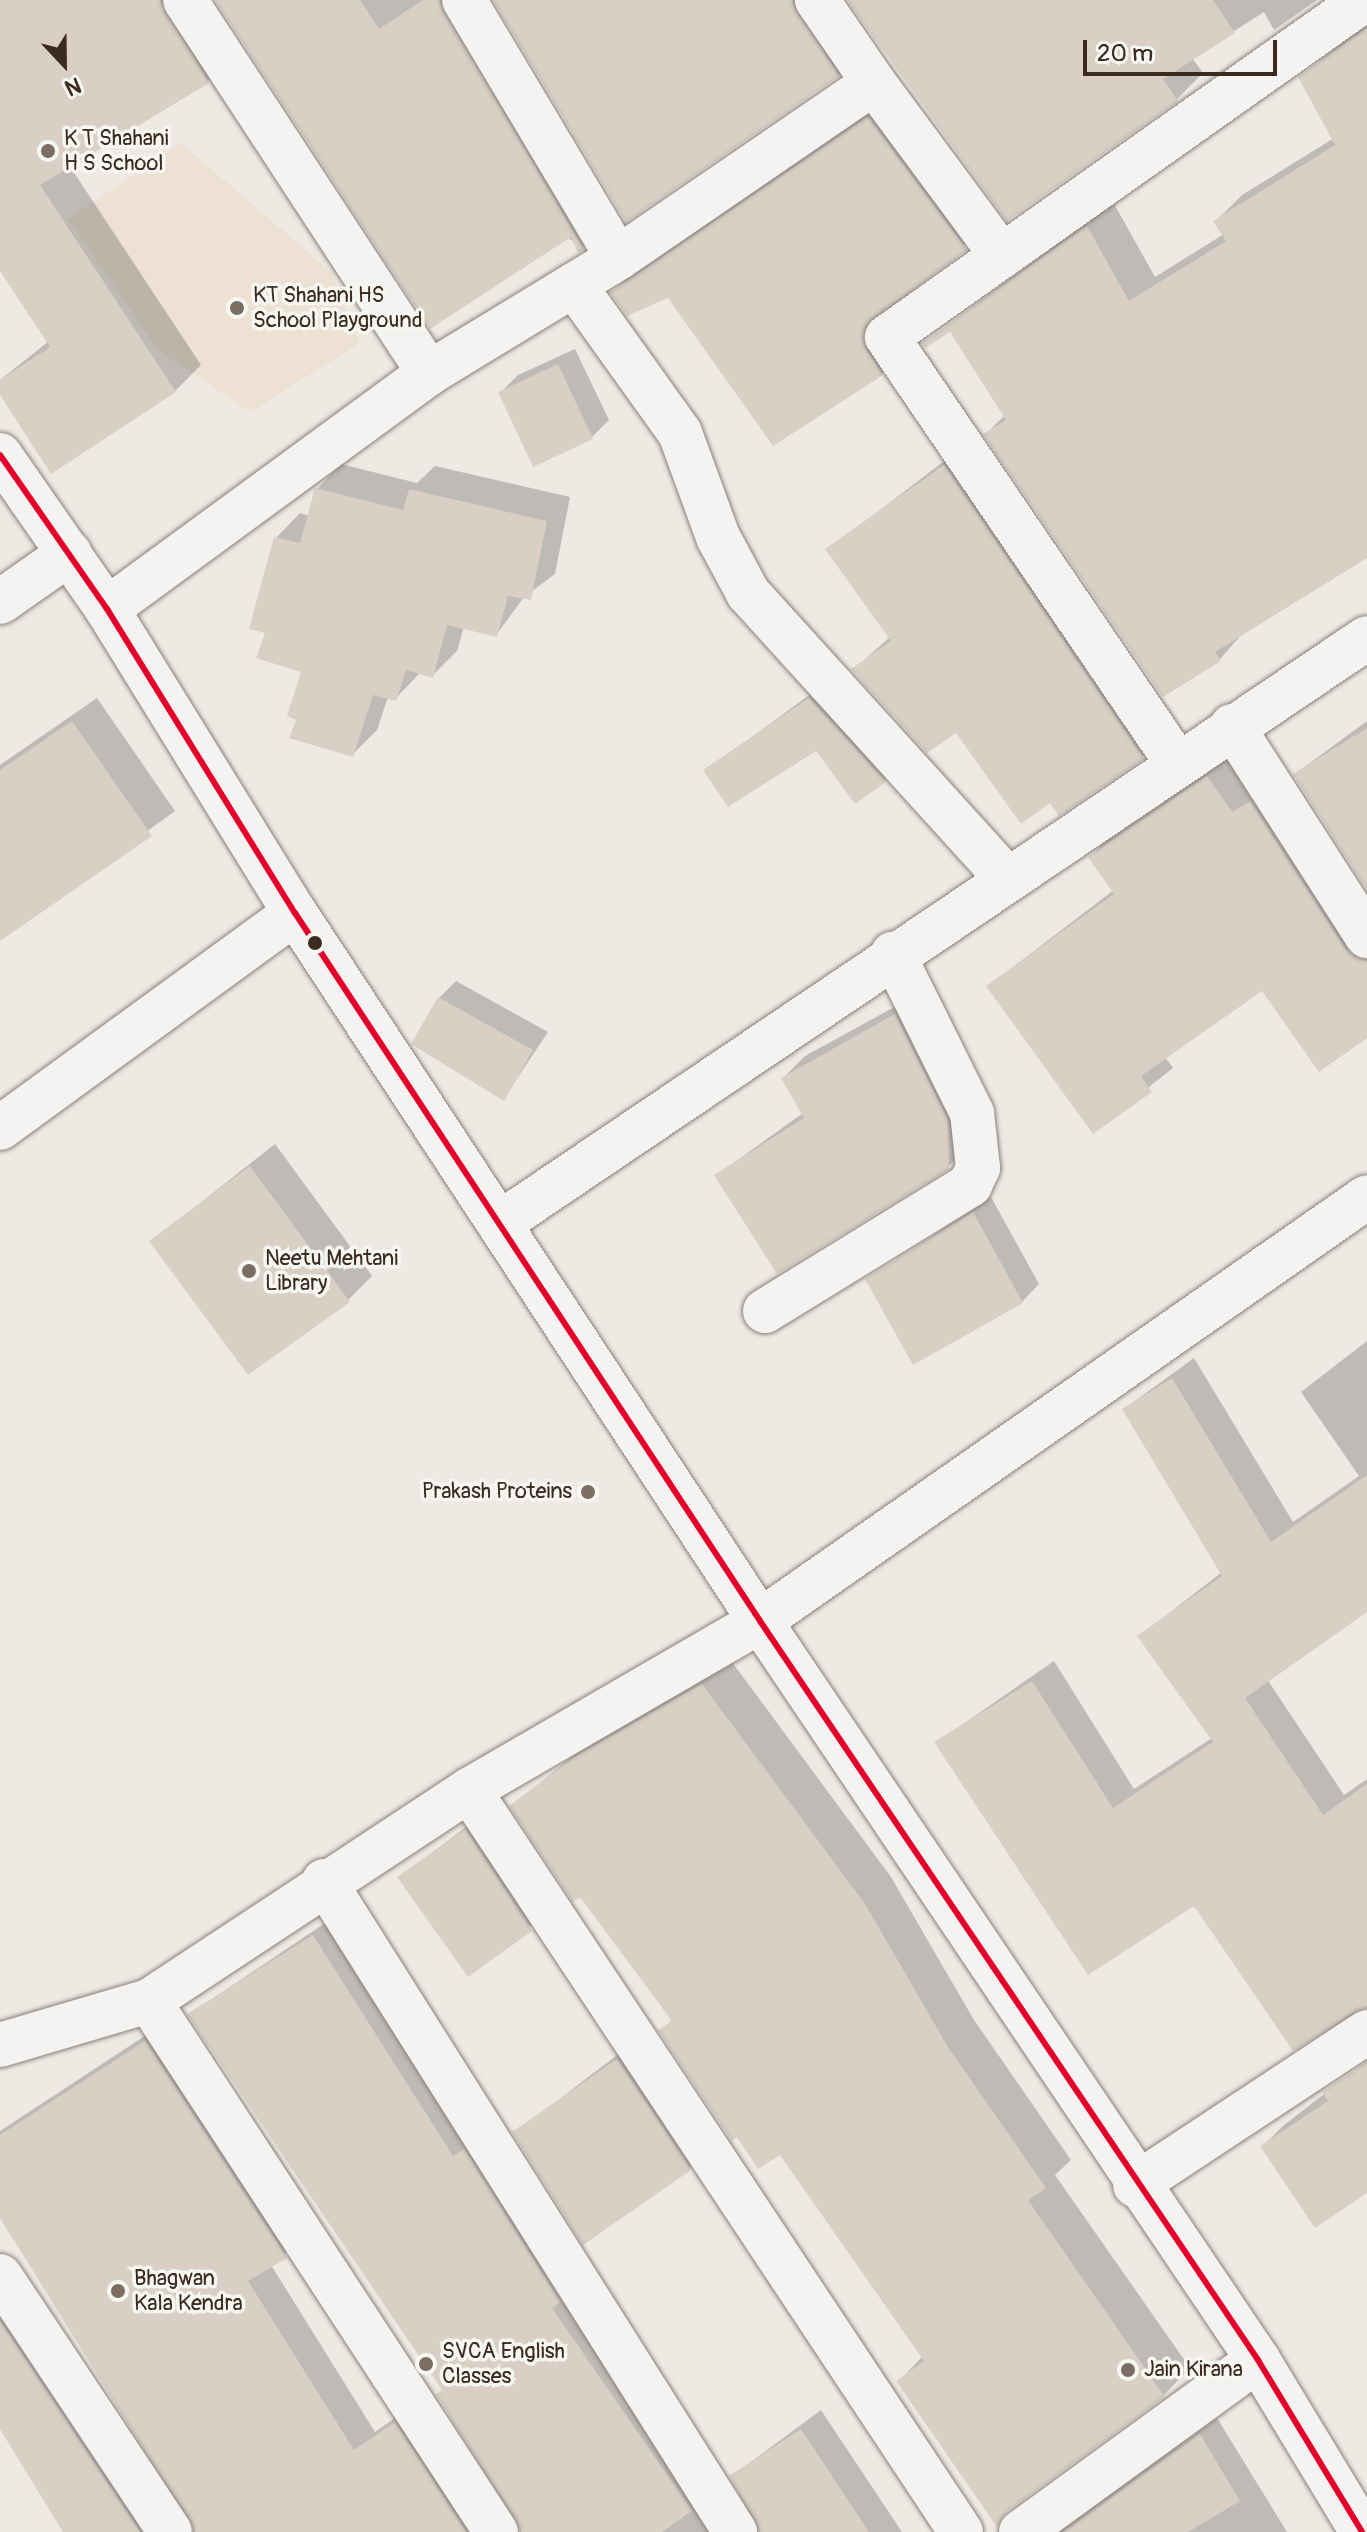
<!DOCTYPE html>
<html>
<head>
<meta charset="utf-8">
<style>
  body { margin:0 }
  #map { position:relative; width:1367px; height:2532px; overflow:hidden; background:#eee9e3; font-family:Pangolin,sans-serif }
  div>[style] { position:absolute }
  .built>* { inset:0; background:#ede1d4 }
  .shadow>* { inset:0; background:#0003 }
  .building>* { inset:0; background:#d9cfc5 }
  .roads { filter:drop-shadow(0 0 2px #87817c) drop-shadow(0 0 2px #87817c) }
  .minor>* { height:44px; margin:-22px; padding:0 22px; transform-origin:22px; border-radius:22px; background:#f4f3f1 }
  .bus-1>* { height:6px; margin:-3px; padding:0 3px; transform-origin:3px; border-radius:3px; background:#e4002b }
  .dots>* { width:22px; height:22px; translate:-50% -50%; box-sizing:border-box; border:4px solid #f6f6f2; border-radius:50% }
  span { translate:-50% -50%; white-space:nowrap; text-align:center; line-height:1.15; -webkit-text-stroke:7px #f6f6f2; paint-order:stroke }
  .poi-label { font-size:22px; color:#3b2a1e }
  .left { translate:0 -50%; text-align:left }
  .right { translate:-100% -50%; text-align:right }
  .north { position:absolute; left:24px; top:24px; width:80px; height:80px; -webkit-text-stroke:6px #f6f6f2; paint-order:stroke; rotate:158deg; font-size:22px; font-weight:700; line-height:32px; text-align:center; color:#3b2a1e }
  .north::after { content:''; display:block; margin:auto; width:28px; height:36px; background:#3b2a1e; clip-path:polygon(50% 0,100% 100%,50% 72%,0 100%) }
  .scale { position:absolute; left:1083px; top:40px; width:194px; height:36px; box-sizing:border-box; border:4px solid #3b2a1e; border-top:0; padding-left:10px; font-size:24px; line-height:28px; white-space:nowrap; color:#3b2a1e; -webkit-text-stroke:6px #f6f6f2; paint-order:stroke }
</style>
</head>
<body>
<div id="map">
  <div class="built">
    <div style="clip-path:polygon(181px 143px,331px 272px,360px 343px,250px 412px,158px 350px,68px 219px)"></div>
  </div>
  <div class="shadow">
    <div style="clip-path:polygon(0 0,200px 0,234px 55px,208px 81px,69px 165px,201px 365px,175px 391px,0 392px,0 380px,49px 341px,0 268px)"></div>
    <div style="clip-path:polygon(217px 0,476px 0,608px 222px,583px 248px)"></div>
    <div style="clip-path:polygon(495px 0,833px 0,864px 49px,838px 75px)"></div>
    <div style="clip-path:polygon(850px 0,1317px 0,1274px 30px,1264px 12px,1192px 58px,1203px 73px,1177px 99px,1008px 219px)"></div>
    <div style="clip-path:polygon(1367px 21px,1367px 556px,1244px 632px,1219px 660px,986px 434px,1005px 415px,951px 329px,924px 343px,1113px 202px,1155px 277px,1224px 234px,1216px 221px,1242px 195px,1334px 138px,1300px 78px)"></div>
    <div style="clip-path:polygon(893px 95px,989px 225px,888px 306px,889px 326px,905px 350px,882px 374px,668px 295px,613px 292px,636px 269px)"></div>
    <div style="clip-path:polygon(575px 349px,609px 420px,592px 437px,501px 392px,518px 375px)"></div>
    <div style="clip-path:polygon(969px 442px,1167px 733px,1142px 757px,1050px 800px,956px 730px,854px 669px,890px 637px,828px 550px)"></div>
    <div style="clip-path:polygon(341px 464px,417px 483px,435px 466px,570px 497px,555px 574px,524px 597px,496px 635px,464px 627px,457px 651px,433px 675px,421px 672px,395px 699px,388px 697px,377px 730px,352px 755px,298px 718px,304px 671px,267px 631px,276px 538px,300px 513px,310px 516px,317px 489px)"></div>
    <div style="clip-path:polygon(827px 682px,901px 764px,885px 780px,817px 748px,706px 771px)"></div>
    <div style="clip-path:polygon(97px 698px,175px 811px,0 938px,0 765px)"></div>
    <div style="clip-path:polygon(1367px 721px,1367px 886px,1295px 774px)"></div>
    <div style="clip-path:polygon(1230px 755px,1367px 949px,1367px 1035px,1262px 988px,1165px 1057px,1173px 1068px,1093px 1131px,988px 986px,1114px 890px,1090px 857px,1113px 834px)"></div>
    <div style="clip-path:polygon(456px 981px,548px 1032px,504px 1098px,439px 998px)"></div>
    <div style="clip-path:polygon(918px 994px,970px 1144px,948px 1167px,717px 1175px,803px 1113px,783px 1078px,805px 1056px)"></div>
    <div style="clip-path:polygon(275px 1144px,372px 1276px,348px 1300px,152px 1241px)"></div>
    <div style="clip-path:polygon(991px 1197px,1039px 1284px,1022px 1302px,868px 1279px)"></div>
    <div style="clip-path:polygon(1367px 1341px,1367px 1609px,1267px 1679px,1344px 1795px,1367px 1779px,1367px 2008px,1353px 2009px,937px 1742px,1054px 1661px,1134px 1789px,1212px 1738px,1140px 1636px,1222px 1572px,1124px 1409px,1194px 1358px,1293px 1522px,1359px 1476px,1301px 1392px)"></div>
    <div style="clip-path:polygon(729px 1658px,891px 1877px,974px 2020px,1071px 2160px,1055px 2175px,1190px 2368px,1164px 2395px,898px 2382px,923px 2356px,781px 2152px,661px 2031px,673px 2019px,512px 1806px,602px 1732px)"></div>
    <div style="clip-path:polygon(483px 1814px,548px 1912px,468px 1974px,400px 1877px)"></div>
    <div style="clip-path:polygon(334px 1917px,746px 2532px,520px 2532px,519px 2518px,444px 2389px,190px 2014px)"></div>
    <div style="clip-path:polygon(166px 2022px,306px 2237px,271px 2265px,375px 2432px,415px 2404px,507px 2532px,193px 2532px,193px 2518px,0 2215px,0 2131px)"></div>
    <div style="clip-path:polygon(642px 2036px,714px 2144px,689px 2168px,515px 2133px)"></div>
    <div style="clip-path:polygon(1367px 2061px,1367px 2191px,1263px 2146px,1284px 2125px)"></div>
    <div style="clip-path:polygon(0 2312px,180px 2532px,65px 2532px,0 2425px)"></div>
    <div style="clip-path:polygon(821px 2410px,902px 2532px,759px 2532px,758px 2519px,732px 2476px)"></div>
    <div style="clip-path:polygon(1217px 2418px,1287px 2532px,1056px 2532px)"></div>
  </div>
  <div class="building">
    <div style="clip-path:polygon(0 0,160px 0,209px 83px,40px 185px,176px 392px,51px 474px,0 395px,0 380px,50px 347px,0 271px)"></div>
    <div style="clip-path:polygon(215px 0,360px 0,379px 29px,423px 0,439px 0,584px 250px,578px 253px,571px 237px,430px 329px)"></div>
    <div style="clip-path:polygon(493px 0,792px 0,839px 76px,626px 222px)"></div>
    <div style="clip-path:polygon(847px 0,1213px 0,1235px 33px,1163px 79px,1178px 101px,1007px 221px)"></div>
    <div style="clip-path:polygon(1367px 28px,1367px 558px,1215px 652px,1221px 661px,1163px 697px,983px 434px,1006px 420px,950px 332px,925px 348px,922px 343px,1087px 226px,1129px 301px,1226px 241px,1213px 221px,1335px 145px,1298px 77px)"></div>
    <div style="clip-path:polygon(868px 117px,967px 250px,865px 326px,866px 350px,883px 375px,773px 446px,668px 298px,627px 316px,610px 292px)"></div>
    <div style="clip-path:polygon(558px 364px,593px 439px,533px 467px,498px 392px)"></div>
    <div style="clip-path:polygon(944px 465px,1144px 759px,1059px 816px,1050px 803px,1021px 824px,956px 733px,927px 753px,851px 669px,891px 641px,825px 549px)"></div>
    <div style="clip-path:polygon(315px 488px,403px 510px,409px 489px,547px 521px,531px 600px,508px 596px,497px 637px,447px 625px,433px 678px,406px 670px,396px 701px,373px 695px,353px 757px,289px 738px,296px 720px,287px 716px,301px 672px,256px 658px,265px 633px,249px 629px,274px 537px,300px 543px)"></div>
    <div style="clip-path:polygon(809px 698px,886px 782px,855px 804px,816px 751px,728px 807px,703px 770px)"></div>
    <div style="clip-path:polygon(72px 721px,152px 836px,0 941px,0 770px)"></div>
    <div style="clip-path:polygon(1367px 728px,1367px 890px,1293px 774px)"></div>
    <div style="clip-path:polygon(1207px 776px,1232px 812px,1250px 801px,1346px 950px,1367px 961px,1367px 1038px,1319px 1072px,1262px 991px,1141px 1076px,1152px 1092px,1093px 1134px,986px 986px,1114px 894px,1088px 857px)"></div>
    <div style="clip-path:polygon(438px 997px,533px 1050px,504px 1101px,411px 1044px)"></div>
    <div style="clip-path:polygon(895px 1014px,948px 1120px,949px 1169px,777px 1274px,714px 1175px,804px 1118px,781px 1078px)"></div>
    <div style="clip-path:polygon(250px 1166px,350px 1302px,248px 1375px,149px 1241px)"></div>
    <div style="clip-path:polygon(973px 1212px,1023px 1303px,913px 1365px,865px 1279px)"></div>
    <div style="clip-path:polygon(1172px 1378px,1271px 1542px,1367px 1475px,1367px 1612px,1245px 1698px,1323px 1815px,1367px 1784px,1367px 2007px,1293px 2051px,1194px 1906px,1088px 1975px,934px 1742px,1032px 1681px,1113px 1808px,1213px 1742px,1137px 1636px,1222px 1576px,1122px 1409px)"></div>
    <div style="clip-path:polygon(702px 1684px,865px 1904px,948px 2047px,1046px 2188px,1028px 2200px,1165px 2397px,1006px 2512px,997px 2527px,896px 2381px,924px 2361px,780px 2155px,758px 2169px,737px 2137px,732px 2141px,658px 2030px,672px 2021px,580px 1897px,573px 1902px,509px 1806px,573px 1758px)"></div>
    <div style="clip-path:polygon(465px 1829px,532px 1931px,468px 1977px,397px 1877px)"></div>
    <div style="clip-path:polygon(313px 1935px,453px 2156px,464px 2149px,560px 2302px,552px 2308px,692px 2511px,662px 2532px,521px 2532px,436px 2394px,442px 2390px,187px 2014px)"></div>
    <div style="clip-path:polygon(145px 2041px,287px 2258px,248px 2281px,354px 2450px,395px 2422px,466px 2532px,195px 2532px,0 2218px,0 2135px)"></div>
    <div style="clip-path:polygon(617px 2059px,691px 2170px,583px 2245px,512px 2132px)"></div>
    <div style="clip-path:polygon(1367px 2062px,1367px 2193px,1315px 2228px,1260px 2146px,1328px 2101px,1322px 2092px)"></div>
    <div style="clip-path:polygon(0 2321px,140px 2532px,63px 2532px,0 2429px)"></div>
    <div style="clip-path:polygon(801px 2429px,869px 2532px,760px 2532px,729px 2476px)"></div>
    <div style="clip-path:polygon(1200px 2434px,1240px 2501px,1188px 2532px,1064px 2532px)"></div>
  </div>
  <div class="roads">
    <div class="minor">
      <div style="left:185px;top:0;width:446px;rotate:56.8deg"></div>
      <div style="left:464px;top:0;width:300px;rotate:59.2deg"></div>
      <div style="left:874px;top:83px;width:215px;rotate:53.5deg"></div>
      <div style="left:574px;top:285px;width:182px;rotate:54.4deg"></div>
      <div style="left:680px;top:433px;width:111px;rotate:69.9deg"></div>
      <div style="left:718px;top:537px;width:64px;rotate:61.8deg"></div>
      <div style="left:748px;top:593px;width:382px;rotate:47.8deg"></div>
      <div style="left:0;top:455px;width:188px;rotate:55.2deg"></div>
      <div style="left:107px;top:609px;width:357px;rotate:58.3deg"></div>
      <div style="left:295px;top:913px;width:847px;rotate:56.7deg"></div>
      <div style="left:760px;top:1621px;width:891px;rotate:56.02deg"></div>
      <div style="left:1258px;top:2360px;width:201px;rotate:58.8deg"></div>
      <div style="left:0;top:602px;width:85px;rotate:-35deg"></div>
      <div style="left:107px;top:609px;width:399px;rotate:-36.2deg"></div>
      <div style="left:429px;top:373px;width:221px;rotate:-31.3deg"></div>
      <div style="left:618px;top:258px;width:310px;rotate:-34.4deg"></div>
      <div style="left:874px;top:83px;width:101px;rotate:-124.5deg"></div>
      <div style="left:1232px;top:726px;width:250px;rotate:57.3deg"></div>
      <div style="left:1177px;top:763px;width:515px;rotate:-124.25deg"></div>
      <div style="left:887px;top:337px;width:584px;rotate:-35.24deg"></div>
      <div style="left:0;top:1128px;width:365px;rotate:-36.1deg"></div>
      <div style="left:503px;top:1221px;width:1042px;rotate:-34.01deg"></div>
      <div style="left:765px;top:1311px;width:241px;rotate:-31.6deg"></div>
      <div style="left:970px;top:1185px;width:19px;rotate:-65deg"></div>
      <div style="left:978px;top:1168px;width:55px;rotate:-96.2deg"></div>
      <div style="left:972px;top:1113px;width:178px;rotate:-116.4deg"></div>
      <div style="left:469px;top:1790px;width:890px;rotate:56.45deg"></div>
      <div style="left:324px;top:1881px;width:770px;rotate:57.73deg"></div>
      <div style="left:149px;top:2001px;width:634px;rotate:56.84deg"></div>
      <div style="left:0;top:2045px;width:155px;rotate:-16.5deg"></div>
      <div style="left:149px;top:2001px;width:383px;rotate:-33.4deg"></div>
      <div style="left:469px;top:1790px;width:337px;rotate:-30.1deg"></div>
      <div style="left:760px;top:1621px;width:740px;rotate:-34.93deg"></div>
      <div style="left:1135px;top:2185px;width:278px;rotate:-33.4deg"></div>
      <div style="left:0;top:2276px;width:307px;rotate:56.4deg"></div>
      <div style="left:1021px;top:2532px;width:293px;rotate:-36deg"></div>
    </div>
  </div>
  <div class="bus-1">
    <div style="left:0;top:455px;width:188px;rotate:55.2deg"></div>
    <div style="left:107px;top:609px;width:357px;rotate:58.3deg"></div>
    <div style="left:295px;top:913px;width:847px;rotate:56.7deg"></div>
    <div style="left:760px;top:1621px;width:891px;rotate:56.02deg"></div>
    <div style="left:1258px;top:2360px;width:201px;rotate:58.8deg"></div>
  </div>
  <div class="dots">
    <div style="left:48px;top:151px;background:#7a6d63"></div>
    <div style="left:237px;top:308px;background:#7a6d63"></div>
    <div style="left:315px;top:943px;background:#3b2a1e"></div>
    <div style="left:249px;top:1271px;background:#7a6d63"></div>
    <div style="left:588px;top:1492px;background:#7a6d63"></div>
    <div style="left:118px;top:2291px;background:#7a6d63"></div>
    <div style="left:426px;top:2364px;background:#7a6d63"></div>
    <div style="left:1128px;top:2370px;background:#7a6d63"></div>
  </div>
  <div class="poi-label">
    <span class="left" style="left:64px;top:151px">K T Shahani<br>H S School</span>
    <span class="left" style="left:253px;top:308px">KT Shahani HS<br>School Playground</span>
    <span class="left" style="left:265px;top:1271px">Neetu Mehtani<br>Library</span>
    <span class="right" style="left:572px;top:1492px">Prakash Proteins</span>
    <span class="left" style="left:134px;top:2291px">Bhagwan<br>Kala Kendra</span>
    <span class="left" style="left:442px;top:2364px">SVCA English<br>Classes</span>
    <span class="left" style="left:1144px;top:2370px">Jain Kirana</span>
  </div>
  <div class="north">N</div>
  <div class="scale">20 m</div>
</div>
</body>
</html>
